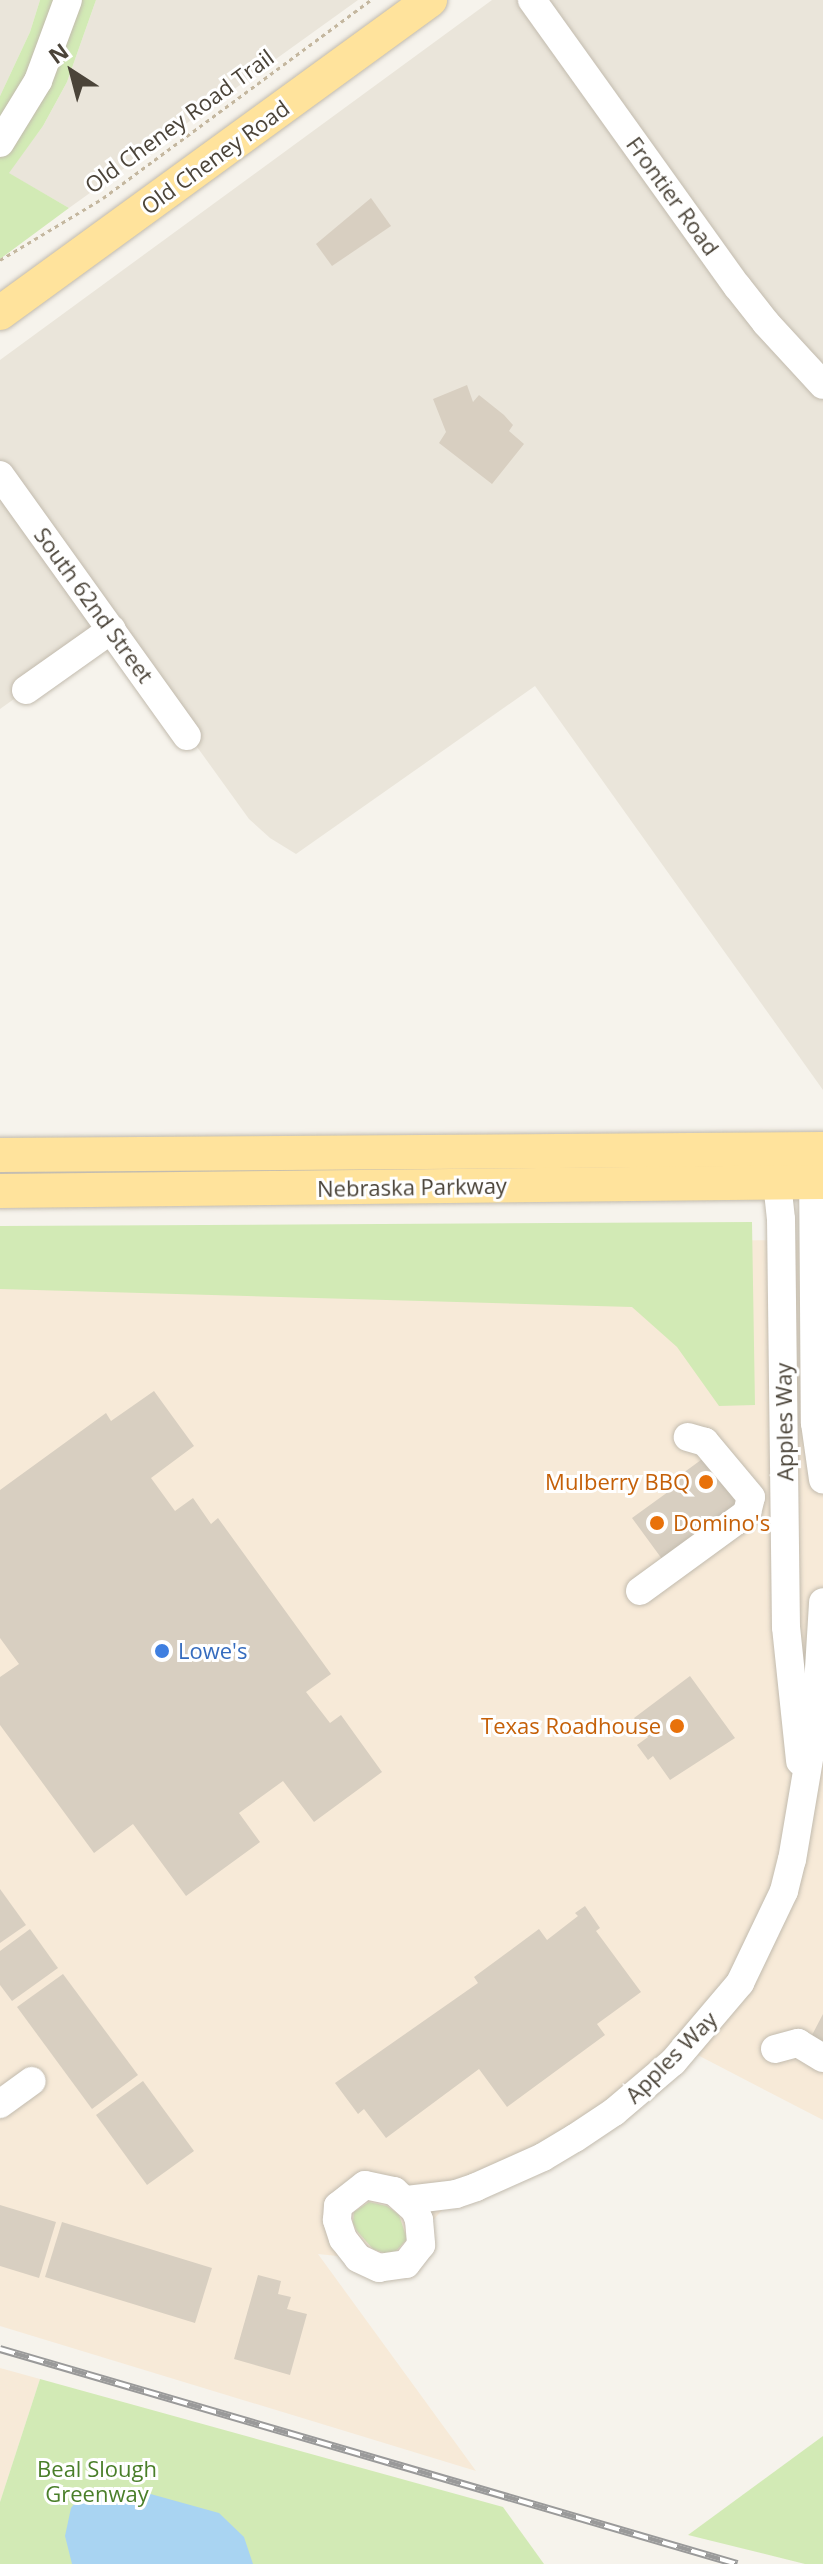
<!DOCTYPE html>
<html>
<head>
<meta charset="utf-8">
<style>
  body { margin:0 }
  #map { position:relative; width:823px; height:2564px; overflow:hidden; background:#f6f3ec; font-family:"Open Sans",sans-serif }
  div>[style] { position:absolute }
  .residential>* { inset:0; background:#eae5da }
  .commercial>* { inset:0; background:#f7ead8 }
  .green>* { inset:0; background:#d2eab5 }
  .water>* { inset:0; background:#a9d4f2 }
  .building>* { inset:0; background:#d8cfc1 }
  .path>* { height:3px; margin-top:-1.5px; transform-origin:0; background:repeating-linear-gradient(90deg,#c4b79f 0 4px,transparent 0 8px) }
  .roads { filter:drop-shadow(0 0 2px #c2bbae) drop-shadow(0 0 2px #c2bbae) }
  .minor>* { height:28px; margin:-14px; padding:0 14px; transform-origin:14px; border-radius:14px; background:#fff }
  .major>* { height:34px; margin:-17px; padding:0 17px; transform-origin:17px; border-radius:17px; background:#ffe39c }
  .rail>* { height:8px; margin-top:-4px; transform-origin:0; background:repeating-linear-gradient(90deg,#fff 0 15px,#9a9a9a 0 30px); box-sizing:border-box; border-block:2px solid #9a9a9a }
  .dots>* { width:22px; height:22px; translate:-50% -50%; box-sizing:border-box; border:4px solid #fff; border-radius:50% }
  span { translate:-50% -50%; white-space:nowrap; text-align:center; line-height:1.15; -webkit-text-stroke:6px #fff; paint-order:stroke }
  .street-label { font-size:22px; color:#4b4439 }
  .food-label { font-size:22px; color:#c56008 }
  .right { translate:-100% -50%; text-align:right }
  .left { translate:0 -50%; text-align:left }
  .shop-label { font-size:22px; color:#366cbe }
  .park-label { font-size:22px; color:#4a7f2a }
  .north { position:absolute; left:32px; top:32px; width:80px; height:80px; -webkit-text-stroke:6px #fff; paint-order:stroke; rotate:324deg; font-size:22px; font-weight:700; line-height:32px; text-align:center; color:#4b4439 }
  .north::after { content:''; display:block; margin:auto; width:28px; height:36px; background:#4b4439; clip-path:polygon(50% 0,100% 100%,50% 72%,0 100%) }
</style>
</head>
<body>
<div id="map">
  <div class="residential">
    <div style="clip-path:polygon(0 0,40px 0,30px 32px,0 96px)"></div>
    <div style="clip-path:polygon(96px 0,358px 0,69px 208px,8px 173px,43px 126px,67px 82px)"></div>
    <div style="clip-path:polygon(492px 0,823px 0,823px 1090px,535px 686px,296px 854px,270px 838px,249px 819px,112px 629px,0 709px,0 360px)"></div>
  </div>
  <div class="commercial">
    <div style="clip-path:polygon(823px 1240px,823px 2120px,686px 2049px,645px 2088px,456px 2194px,422px 2233px,414px 2256px,358px 2258px,318px 2254px,476px 2471px,0 2326px,0 1247px,30px 1243px)"></div>
    <div style="clip-path:polygon(0 2368px,40px 2379px,0 2502px)"></div>
  </div>
  <div class="green">
    <div style="clip-path:polygon(40px 0,96px 0,67px 82px,43px 126px,9px 173px,69px 208px,0 259px,0 96px,30px 32px)"></div>
    <div style="clip-path:polygon(752px 1222px,755px 1405px,719px 1406px,677px 1347px,632px 1307px,0 1289px,0 1226px)"></div>
    <div style="clip-path:polygon(369px 2202px,387px 2206px,399px 2215px,407px 2239px,396px 2251px,385px 2253px,373px 2249px,357px 2231px,353px 2223px,354px 2212px)"></div>
    <div style="clip-path:polygon(40px 2379px,503px 2507px,544px 2564px,0 2564px,0 2502px)"></div>
    <div style="clip-path:polygon(823px 2436px,823px 2564px,805px 2564px,688px 2535px)"></div>
  </div>
  <div class="water">
    <div style="clip-path:polygon(107px 2489px,147px 2493px,219px 2513px,244px 2537px,253px 2564px,72px 2564px,65px 2536px,71px 2508px,79px 2498px)"></div>
  </div>
  <div class="building">
    <div style="clip-path:polygon(371px 198px,391px 226px,332px 266px,316px 244px)"></div>
    <div style="clip-path:polygon(467px 385px,473px 402px,479px 395px,504px 415px,513px 425px,509px 431px,524px 444px,492px 484px,439px 443px,446px 432px,433px 399px)"></div>
    <div style="clip-path:polygon(154px 1391px,194px 1446px,151px 1478px,175px 1511px,193px 1498px,211px 1524px,218px 1518px,331px 1674px,306px 1692px,330px 1723px,341px 1715px,382px 1772px,314px 1822px,283px 1781px,239px 1813px,260px 1842px,186px 1896px,133px 1824px,94px 1853px,0 1725px,0 1677px,19px 1664px,0 1638px,0 1490px,106px 1413px,111px 1421px)"></div>
    <div style="clip-path:polygon(705px 1457px,743px 1499px,662px 1559px,632px 1518px,679px 1484px,675px 1479px)"></div>
    <div style="clip-path:polygon(690px 1676px,735px 1738px,670px 1780px,653px 1756px,648px 1760px,637px 1745px,648px 1737px,634px 1718px)"></div>
    <div style="clip-path:polygon(0 1889px,26px 1925px,0 1943px)"></div>
    <div style="clip-path:polygon(585px 1906px,600px 1928px,596px 1931px,641px 1992px,597px 2024px,605px 2035px,507px 2107px,479px 2069px,386px 2138px,364px 2109px,358px 2114px,335px 2083px,478px 1983px,474px 1977px,539px 1929px,547px 1940px,578px 1916px,575px 1913px)"></div>
    <div style="clip-path:polygon(30px 1929px,58px 1968px,12px 2001px,0 1985px,0 1951px)"></div>
    <div style="clip-path:polygon(63px 1974px,138px 2075px,92px 2109px,17px 2007px)"></div>
    <div style="clip-path:polygon(823px 2014px,823px 2043px,811px 2037px)"></div>
    <div style="clip-path:polygon(143px 2081px,194px 2151px,147px 2185px,96px 2115px)"></div>
    <div style="clip-path:polygon(0 2205px,56px 2222px,39px 2278px,0 2266px)"></div>
    <div style="clip-path:polygon(62px 2222px,212px 2268px,195px 2323px,45px 2277px)"></div>
    <div style="clip-path:polygon(258px 2275px,281px 2281px,278px 2294px,291px 2297px,287px 2309px,307px 2314px,290px 2375px,234px 2359px)"></div>
  </div>
  <div class="path">
    <div style="left:0;top:260px;width:120px;rotate:-31deg"></div>
    <div style="left:103px;top:198px;width:333px;rotate:-36.5deg"></div>
  </div>
  <div class="roads">
    <div class="minor">
      <div style="left:532px;top:0;width:352px;rotate:54.4deg"></div>
      <div style="left:737px;top:286px;width:47px;rotate:51.9deg"></div>
      <div style="left:766px;top:323px;width:84px;rotate:47.4deg"></div>
      <div style="left:0;top:143px;width:73px;rotate:-58.5deg"></div>
      <div style="left:38px;top:81px;width:86px;rotate:-69.7deg"></div>
      <div style="left:0;top:475px;width:321px;rotate:54.4deg"></div>
      <div style="left:26px;top:690px;width:105px;rotate:-35.3deg"></div>
      <div style="left:813px;top:1161px;width:262px;rotate:89.6deg"></div>
      <div style="left:815px;top:1423px;width:57px;rotate:81.9deg"></div>
      <div style="left:775px;top:1164px;width:55px;rotate:83.8deg"></div>
      <div style="left:781px;top:1219px;width:408px;rotate:89.3deg"></div>
      <div style="left:786px;top:1627px;width:135px;rotate:84deg"></div>
      <div style="left:640px;top:1591px;width:132px;rotate:-36.1deg"></div>
      <div style="left:747px;top:1513px;width:16px;rotate:-76deg"></div>
      <div style="left:751px;top:1497px;width:72px;rotate:-129.9deg"></div>
      <div style="left:705px;top:1442px;width:18px;rotate:-164deg"></div>
      <div style="left:775px;top:2049px;width:24px;rotate:-15deg"></div>
      <div style="left:798px;top:2043px;width:29px;rotate:31deg"></div>
      <div style="left:0;top:2104px;width:39px;rotate:-36deg"></div>
      <div style="left:365px;top:2185px;width:30px;rotate:12deg"></div>
      <div style="left:394px;top:2191px;width:28px;rotate:42deg"></div>
      <div style="left:415px;top:2210px;width:11px;rotate:68deg"></div>
      <div style="left:419px;top:2220px;width:25px;rotate:85deg"></div>
      <div style="left:421px;top:2245px;width:24px;rotate:128deg"></div>
      <div style="left:406px;top:2264px;width:27px;rotate:172deg"></div>
      <div style="left:379px;top:2268px;width:23px;rotate:-155deg"></div>
      <div style="left:358px;top:2258px;width:24px;rotate:-128deg"></div>
      <div style="left:343px;top:2239px;width:20px;rotate:-108deg"></div>
      <div style="left:337px;top:2220px;width:14px;rotate:-86deg"></div>
      <div style="left:338px;top:2206px;width:34px;rotate:-38deg"></div>
      <div style="left:407px;top:2200px;width:49px;rotate:-7deg"></div>
      <div style="left:456px;top:2194px;width:21px;rotate:-19deg"></div>
      <div style="left:476px;top:2187px;width:73px;rotate:-24.1deg"></div>
      <div style="left:543px;top:2157px;width:37px;rotate:-31deg"></div>
      <div style="left:575px;top:2138px;width:47px;rotate:-33.7deg"></div>
      <div style="left:614px;top:2112px;width:77px;rotate:-40.3deg"></div>
      <div style="left:673px;top:2062px;width:104px;rotate:-49.7deg"></div>
      <div style="left:740px;top:1983px;width:102px;rotate:-64.4deg"></div>
      <div style="left:784px;top:1891px;width:32px;rotate:-76deg"></div>
      <div style="left:792px;top:1860px;width:144px;rotate:-80.4deg"></div>
      <div style="left:816px;top:1718px;width:116px;rotate:-86.5deg"></div>
    </div>
    <div class="major">
      <div style="left:0;top:313px;width:532px;rotate:-36.05deg"></div>
      <div style="left:0;top:1155px;width:823px;rotate:-0.42deg"></div>
      <div style="left:0;top:1191px;width:823px;rotate:-0.63deg"></div>
    </div>
  </div>
  <div class="rail">
    <div style="left:0;top:2349px;width:768px;rotate:16.26deg"></div>
  </div>
  <div class="dots">
    <div style="left:706px;top:1482px;background:#e8710a"></div>
    <div style="left:657px;top:1523px;background:#e8710a"></div>
    <div style="left:162px;top:1651px;background:#3f7fe0"></div>
    <div style="left:677px;top:1726px;background:#e8710a"></div>
  </div>
  <div class="street-label">
    <span style="left:179px;top:121px;rotate:-36deg">Old Cheney Road Trail</span>
    <span style="left:215px;top:157px;rotate:-36deg">Old Cheney Road</span>
    <span style="left:673px;top:196px;rotate:54deg">Frontier Road</span>
    <span style="left:94px;top:605px;rotate:54deg">South 62nd Street</span>
    <span style="left:412px;top:1187px;rotate:-1deg">Nebraska Parkway</span>
    <span style="left:784px;top:1422px;rotate:-91deg">Apples Way</span>
    <span style="left:671px;top:2057px;rotate:-45deg">Apples Way</span>
  </div>
  <div class="food-label">
    <span class="right" style="left:690px;top:1482px">Mulberry BBQ</span>
    <span class="left" style="left:673px;top:1523px">Domino's</span>
    <span class="right" style="left:661px;top:1726px">Texas Roadhouse</span>
  </div>
  <div class="shop-label">
    <span class="left" style="left:178px;top:1651px">Lowe's</span>
  </div>
  <div class="park-label">
    <span style="left:97px;top:2481px">Beal Slough<br>Greenway</span>
  </div>
  <div class="north">N</div>
</div>
</body>
</html>
